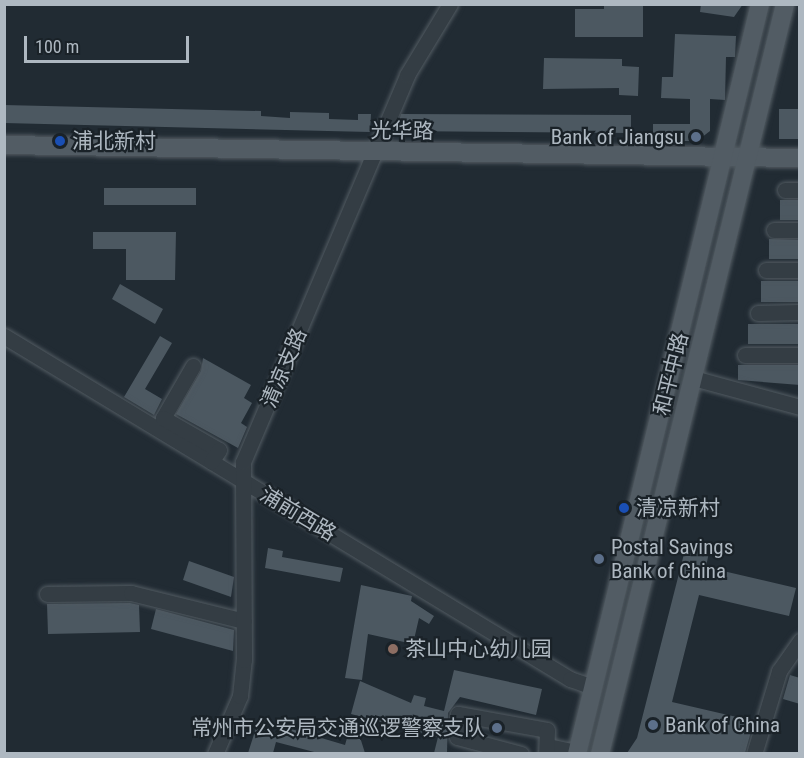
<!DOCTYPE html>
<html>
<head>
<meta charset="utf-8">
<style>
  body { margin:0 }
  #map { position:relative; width:804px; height:758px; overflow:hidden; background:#212b33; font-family:"Roboto Condensed","Noto Sans SC",sans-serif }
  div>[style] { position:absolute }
  .building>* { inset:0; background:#4c5861 }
  .roads { filter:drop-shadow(0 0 2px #525b62) drop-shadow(0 0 2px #525b62) }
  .minor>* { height:15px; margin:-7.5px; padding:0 7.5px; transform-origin:7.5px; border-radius:7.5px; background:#343d44 }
  .major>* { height:18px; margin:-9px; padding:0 9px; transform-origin:9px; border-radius:9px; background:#525c64 }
  .dots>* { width:16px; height:16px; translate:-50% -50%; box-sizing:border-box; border:3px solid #1a2228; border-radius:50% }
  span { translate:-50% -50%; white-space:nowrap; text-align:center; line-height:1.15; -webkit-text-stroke:4.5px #1a2228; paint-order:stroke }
  .street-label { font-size:21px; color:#aeb8c1 }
  .poi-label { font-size:21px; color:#aeb8c1 }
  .right { translate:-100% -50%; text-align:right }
  .left { translate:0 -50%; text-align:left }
  .frame { position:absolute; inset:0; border:6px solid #aeb8c1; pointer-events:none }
  .scale { position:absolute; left:24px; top:36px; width:165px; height:27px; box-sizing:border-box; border:3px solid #aeb8c1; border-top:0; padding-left:8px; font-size:18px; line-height:21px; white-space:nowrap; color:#aeb8c1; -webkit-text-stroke:4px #1a2228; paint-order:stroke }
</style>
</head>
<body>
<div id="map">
  <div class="building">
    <div style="clip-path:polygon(604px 4px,643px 4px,643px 37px,575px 37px,575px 9px,604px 9px)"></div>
    <div style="clip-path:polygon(701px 4px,743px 4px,734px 17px,700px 12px)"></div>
    <div style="clip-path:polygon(675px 34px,736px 36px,735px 57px,726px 57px,725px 100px,710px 99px,710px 131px,697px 141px,653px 141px,653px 124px,690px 124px,690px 99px,661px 98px,662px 77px,673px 77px)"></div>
    <div style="clip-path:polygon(544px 58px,622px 59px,622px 66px,639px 67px,638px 96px,619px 95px,619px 88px,543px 89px)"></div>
    <div style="clip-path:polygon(4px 105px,261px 111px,261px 116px,290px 118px,290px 112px,329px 113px,329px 119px,358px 120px,358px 114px,371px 114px,370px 132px,4px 123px)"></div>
    <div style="clip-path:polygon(779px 109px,800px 109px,800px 139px,779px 139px)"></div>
    <div style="clip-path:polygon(401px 114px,631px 115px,631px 133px,396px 131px)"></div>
    <div style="clip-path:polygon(104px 188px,196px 188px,196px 205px,104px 205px)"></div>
    <div style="clip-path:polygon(780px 200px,800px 200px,800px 220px,780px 220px)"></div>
    <div style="clip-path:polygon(93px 232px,176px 232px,175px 280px,126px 280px,126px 249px,93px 249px)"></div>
    <div style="clip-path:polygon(769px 239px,800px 240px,800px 259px,769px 259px)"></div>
    <div style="clip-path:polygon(761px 281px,800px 281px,800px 302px,761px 302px)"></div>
    <div style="clip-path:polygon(120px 284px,163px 309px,155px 324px,112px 299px)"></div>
    <div style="clip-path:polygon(748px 324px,800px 324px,800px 344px,748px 344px)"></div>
    <div style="clip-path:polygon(160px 336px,172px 343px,145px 389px,162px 399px,154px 415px,124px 397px)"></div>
    <div style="clip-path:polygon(203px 358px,251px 385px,244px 398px,252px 403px,241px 423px,247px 427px,238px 448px,176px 414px,201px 371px)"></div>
    <div style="clip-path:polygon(738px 365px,800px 365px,800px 385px,738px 380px)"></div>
    <div style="clip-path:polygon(686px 546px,709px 552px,706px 567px,796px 588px,789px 616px,699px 595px,672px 702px,754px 721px,745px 753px,627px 753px,637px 738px)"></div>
    <div style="clip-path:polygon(268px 548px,283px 551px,282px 557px,343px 568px,340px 582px,265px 568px)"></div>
    <div style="clip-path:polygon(189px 561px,234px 577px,231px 597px,183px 580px)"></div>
    <div style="clip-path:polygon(361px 585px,412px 596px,411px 601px,434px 616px,429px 624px,419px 618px,413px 644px,368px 634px,362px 680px,345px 678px)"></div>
    <div style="clip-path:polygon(130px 603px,139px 605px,140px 632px,48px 634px,47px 604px)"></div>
    <div style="clip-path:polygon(156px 609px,234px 630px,233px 651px,151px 629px)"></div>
    <div style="clip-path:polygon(454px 670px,542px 689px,536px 715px,460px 697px,448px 713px,447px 753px,434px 753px,438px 737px,351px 714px,360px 681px,411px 703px,414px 695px,426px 698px,424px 706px,444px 711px)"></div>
    <div style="clip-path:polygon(790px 675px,800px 678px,800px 704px,783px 699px)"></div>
    <div style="clip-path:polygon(281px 726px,345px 745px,349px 731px,359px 734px,365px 753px,318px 753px,276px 742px,273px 753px,248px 753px,256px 728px,278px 734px)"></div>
  </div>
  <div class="roads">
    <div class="minor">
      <div style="left:785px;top:190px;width:15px"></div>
      <div style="left:774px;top:230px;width:26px"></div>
      <div style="left:766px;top:270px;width:34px"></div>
      <div style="left:758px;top:313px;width:42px;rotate:-1.4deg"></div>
      <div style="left:4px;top:336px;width:662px;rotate:31.22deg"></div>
      <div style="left:570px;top:679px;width:24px;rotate:19deg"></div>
      <div style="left:745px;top:355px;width:55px"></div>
      <div style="left:193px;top:366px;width:60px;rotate:120deg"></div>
      <div style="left:163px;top:418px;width:64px;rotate:29.7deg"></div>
      <div style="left:219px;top:450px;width:14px;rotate:124deg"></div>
      <div style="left:693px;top:378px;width:111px;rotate:15.2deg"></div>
      <div style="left:47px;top:594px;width:84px;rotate:-0.7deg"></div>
      <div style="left:131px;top:593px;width:116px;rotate:13.9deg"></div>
      <div style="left:548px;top:746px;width:30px;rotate:12deg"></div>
      <div style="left:215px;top:754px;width:63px;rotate:-66.7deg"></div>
      <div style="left:240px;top:696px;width:36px;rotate:-84deg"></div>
      <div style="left:244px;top:660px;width:198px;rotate:-90.3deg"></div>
      <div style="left:243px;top:462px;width:420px;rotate:-67deg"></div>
      <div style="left:407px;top:75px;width:83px;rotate:-58.8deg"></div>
      <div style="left:521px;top:754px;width:66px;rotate:-165.1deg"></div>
      <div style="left:457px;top:737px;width:23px;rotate:-88deg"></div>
      <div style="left:458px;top:714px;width:90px;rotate:10.2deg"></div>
      <div style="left:547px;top:730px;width:24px;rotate:92deg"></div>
      <div style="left:754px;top:754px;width:87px;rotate:-73.2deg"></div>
      <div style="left:779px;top:671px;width:37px;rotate:-55deg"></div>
    </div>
    <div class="major">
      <div style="left:4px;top:145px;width:796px;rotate:0.94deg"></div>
      <div style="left:577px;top:754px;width:772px;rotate:-76.29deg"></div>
      <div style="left:600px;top:754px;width:772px;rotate:-76.14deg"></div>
    </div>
  </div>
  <div class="dots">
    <div style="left:696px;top:137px;background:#5c6f8a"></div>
    <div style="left:60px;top:141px;background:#1a4fb4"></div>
    <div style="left:624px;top:508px;background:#1a4fb4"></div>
    <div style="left:599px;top:559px;background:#5c6f8a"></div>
    <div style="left:393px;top:649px;background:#8d6e63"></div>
    <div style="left:653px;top:725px;background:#5c6f8a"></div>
    <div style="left:497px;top:728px;background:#5c6f8a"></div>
  </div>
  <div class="street-label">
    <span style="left:402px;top:131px;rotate:1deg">光华路</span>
    <span style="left:284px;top:368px;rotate:-67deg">清凉支路</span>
    <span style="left:671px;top:374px;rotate:-76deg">和平中路</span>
    <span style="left:298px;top:514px;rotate:31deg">浦前西路</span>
  </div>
  <div class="poi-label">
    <span class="right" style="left:684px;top:137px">Bank of Jiangsu</span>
    <span class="left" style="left:72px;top:141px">浦北新村</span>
    <span class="left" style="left:636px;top:508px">清凉新村</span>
    <span class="left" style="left:611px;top:559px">Postal Savings<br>Bank of China</span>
    <span class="left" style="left:405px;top:649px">茶山中心幼儿园</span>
    <span class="left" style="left:665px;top:725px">Bank of China</span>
    <span class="right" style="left:485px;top:728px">常州市公安局交通巡逻警察支队</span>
  </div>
  <div class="frame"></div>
  <div class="scale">100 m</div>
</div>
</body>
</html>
